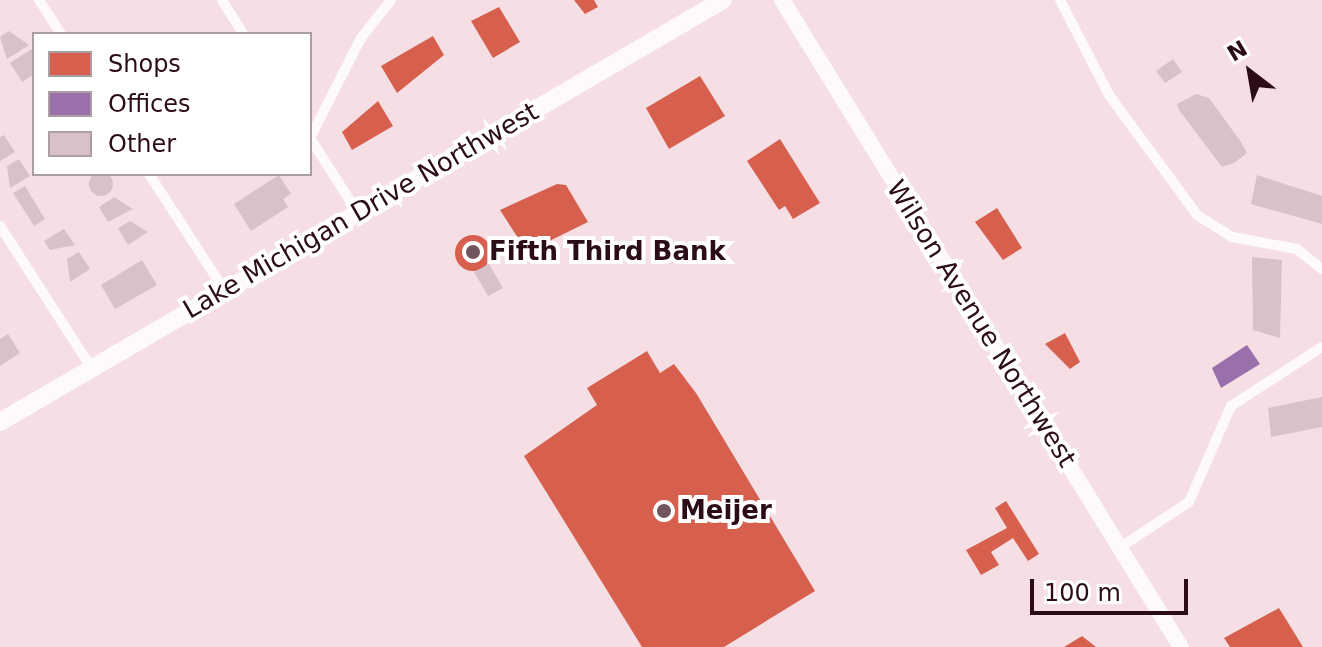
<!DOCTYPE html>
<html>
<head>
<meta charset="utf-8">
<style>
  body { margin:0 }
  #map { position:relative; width:1322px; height:647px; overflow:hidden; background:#f5dfe5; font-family:"DejaVu Sans",sans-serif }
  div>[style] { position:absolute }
  .shops>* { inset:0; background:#d6604d }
  .round { border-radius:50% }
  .offices>* { inset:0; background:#9970ab }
  .building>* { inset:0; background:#d9c1cc }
  .street>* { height:10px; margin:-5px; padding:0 5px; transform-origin:5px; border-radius:5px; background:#fefafb }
  .primary>* { height:16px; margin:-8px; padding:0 8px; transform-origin:8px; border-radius:8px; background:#fefafb }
  .highway>* { height:18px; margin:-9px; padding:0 9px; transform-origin:9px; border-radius:9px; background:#fefafb }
  .dots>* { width:22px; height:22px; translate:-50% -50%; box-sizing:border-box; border:4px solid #fff; border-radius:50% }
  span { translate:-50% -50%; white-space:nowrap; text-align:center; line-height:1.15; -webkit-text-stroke:8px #fff; paint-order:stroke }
  .street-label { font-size:26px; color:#2c0c17 }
  .poi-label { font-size:26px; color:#2c0c17; font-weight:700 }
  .left { translate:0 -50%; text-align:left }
  .legend { position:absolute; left:32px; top:32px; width:280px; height:144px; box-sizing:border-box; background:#fff; border:2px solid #ab9ea2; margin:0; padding:10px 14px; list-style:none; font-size:24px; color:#2c0c17 }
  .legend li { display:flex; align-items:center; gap:16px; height:40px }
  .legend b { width:40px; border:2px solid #ab9ea2 }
  .north { position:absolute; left:1210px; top:32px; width:80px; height:80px; -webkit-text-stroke:6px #fff; paint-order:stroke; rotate:329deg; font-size:22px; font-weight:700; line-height:32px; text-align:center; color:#2c0c17 }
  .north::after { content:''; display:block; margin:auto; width:28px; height:36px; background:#2c0c17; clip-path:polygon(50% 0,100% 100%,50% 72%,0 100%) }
  .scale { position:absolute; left:1030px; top:579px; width:158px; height:36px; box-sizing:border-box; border:4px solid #2c0c17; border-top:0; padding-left:10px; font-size:24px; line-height:28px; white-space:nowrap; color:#2c0c17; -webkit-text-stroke:6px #fff; paint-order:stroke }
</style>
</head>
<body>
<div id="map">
  <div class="shops">
    <div style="clip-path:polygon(574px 0,594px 0,598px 7px,585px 14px)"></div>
    <div style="clip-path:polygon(499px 7px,520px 42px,493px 58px,471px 21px)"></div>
    <div style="clip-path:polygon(433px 36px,444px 55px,397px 93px,381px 66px)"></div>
    <div style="clip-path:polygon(700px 76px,725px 116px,669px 149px,646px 108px)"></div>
    <div style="clip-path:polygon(378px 101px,393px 126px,352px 150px,342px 132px)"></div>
    <div style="clip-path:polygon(780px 139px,820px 203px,793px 219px,785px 206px,779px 210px,747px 161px)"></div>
    <div style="clip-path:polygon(557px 184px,566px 185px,588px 222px,527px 252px,500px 210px)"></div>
    <div style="clip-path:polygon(997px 208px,1022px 248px,1003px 260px,975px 222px)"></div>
    <div class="round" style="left:455px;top:235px;width:36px;height:36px"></div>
    <div style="clip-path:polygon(1065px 333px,1080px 362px,1070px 369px,1045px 344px)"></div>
    <div style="clip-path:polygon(647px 351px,660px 373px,674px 364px,696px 393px,815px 591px,724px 647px,642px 647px,524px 456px,597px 405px,587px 388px)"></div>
    <div style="clip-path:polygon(1006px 501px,1039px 554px,1028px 561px,1013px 538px,991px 552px,999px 565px,981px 575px,966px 550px,1007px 528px,995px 508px)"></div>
    <div style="clip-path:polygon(1279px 608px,1303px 647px,1230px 647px,1224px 638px)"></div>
    <div style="clip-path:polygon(1082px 636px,1096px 647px,1064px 647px)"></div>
  </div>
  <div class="offices">
    <div style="clip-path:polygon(1247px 345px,1260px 364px,1221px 388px,1212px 368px)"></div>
  </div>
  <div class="building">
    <div style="clip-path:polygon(9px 31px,29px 45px,7px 59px,0 37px)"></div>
    <div style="clip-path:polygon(32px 49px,34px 74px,22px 82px,10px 63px)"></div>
    <div style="clip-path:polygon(1173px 59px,1182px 72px,1165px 83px,1156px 71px)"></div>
    <div style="clip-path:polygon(1196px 94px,1209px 98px,1241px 142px,1247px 153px,1234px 163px,1222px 167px,1179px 110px,1177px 104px)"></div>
    <div style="clip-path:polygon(4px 135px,15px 152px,0 161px,0 137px)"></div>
    <div style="clip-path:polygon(19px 159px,30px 176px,10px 188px,7px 166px)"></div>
    <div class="round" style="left:89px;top:172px;width:24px;height:24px"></div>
    <div style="clip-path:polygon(279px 175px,291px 194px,283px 199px,288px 207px,251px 231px,234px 204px)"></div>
    <div style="clip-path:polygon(1257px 175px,1322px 196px,1322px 224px,1251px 204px)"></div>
    <div style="clip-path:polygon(25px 186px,45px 219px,34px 226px,13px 193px)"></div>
    <div style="clip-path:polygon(114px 197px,133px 209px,108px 222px,99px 207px)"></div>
    <div style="clip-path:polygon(130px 221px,148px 232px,128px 245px,118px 228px)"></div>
    <div style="clip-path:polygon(64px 229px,75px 245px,50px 250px,44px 241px)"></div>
    <div style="clip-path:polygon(79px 252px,90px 269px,70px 282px,67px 259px)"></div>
    <div style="clip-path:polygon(1252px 257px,1282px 260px,1280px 338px,1253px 330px)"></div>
    <div style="clip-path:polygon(142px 260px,157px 285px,115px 309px,101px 285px)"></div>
    <div style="clip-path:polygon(489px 264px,503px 288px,488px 296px,474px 272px)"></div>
    <div style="clip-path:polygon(8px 334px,20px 353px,0 366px,0 339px)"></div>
    <div style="clip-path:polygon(1322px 397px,1322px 427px,1271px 437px,1268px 408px)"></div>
  </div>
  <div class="street">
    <div style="left:39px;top:0;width:40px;rotate:57.1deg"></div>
    <div style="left:222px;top:0;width:40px;rotate:58deg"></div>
    <div style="left:1060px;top:0;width:107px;rotate:62.7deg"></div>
    <div style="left:1109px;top:95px;width:149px;rotate:53.7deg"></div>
    <div style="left:1197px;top:215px;width:41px;rotate:32.2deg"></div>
    <div style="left:1232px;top:237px;width:66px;rotate:10.5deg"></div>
    <div style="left:1297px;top:249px;width:32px;rotate:39deg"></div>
    <div style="left:310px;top:138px;width:112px;rotate:-63deg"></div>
    <div style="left:361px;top:38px;width:48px;rotate:-51.7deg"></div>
    <div style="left:310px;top:138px;width:89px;rotate:57.4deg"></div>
    <div style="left:149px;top:174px;width:140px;rotate:57deg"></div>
    <div style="left:0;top:226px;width:170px;rotate:57.2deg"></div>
    <div style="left:1119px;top:548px;width:84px;rotate:-33.3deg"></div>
    <div style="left:1189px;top:502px;width:105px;rotate:-66.4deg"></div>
    <div style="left:1231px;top:406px;width:108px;rotate:-33deg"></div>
  </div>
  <div class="primary">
    <div style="left:782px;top:0;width:760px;rotate:58.34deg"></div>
  </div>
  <div class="highway">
    <div style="left:0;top:422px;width:837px;rotate:-30.27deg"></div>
  </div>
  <div class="dots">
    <div style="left:473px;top:252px;background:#72565f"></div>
    <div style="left:664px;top:511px;background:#72565f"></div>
  </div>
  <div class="street-label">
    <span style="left:361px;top:211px;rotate:-30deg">Lake Michigan Drive Northwest</span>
    <span style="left:981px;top:324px;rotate:58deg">Wilson Avenue Northwest</span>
  </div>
  <div class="poi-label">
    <span class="left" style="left:489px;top:252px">Fifth Third Bank</span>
    <span class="left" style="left:680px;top:511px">Meijer</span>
  </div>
  <ul class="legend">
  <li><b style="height:22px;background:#d6604d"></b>Shops</li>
  <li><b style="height:22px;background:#9970ab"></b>Offices</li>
  <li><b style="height:22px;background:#d9c1cc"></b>Other</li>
  </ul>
  <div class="north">N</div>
  <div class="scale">100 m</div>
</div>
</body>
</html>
